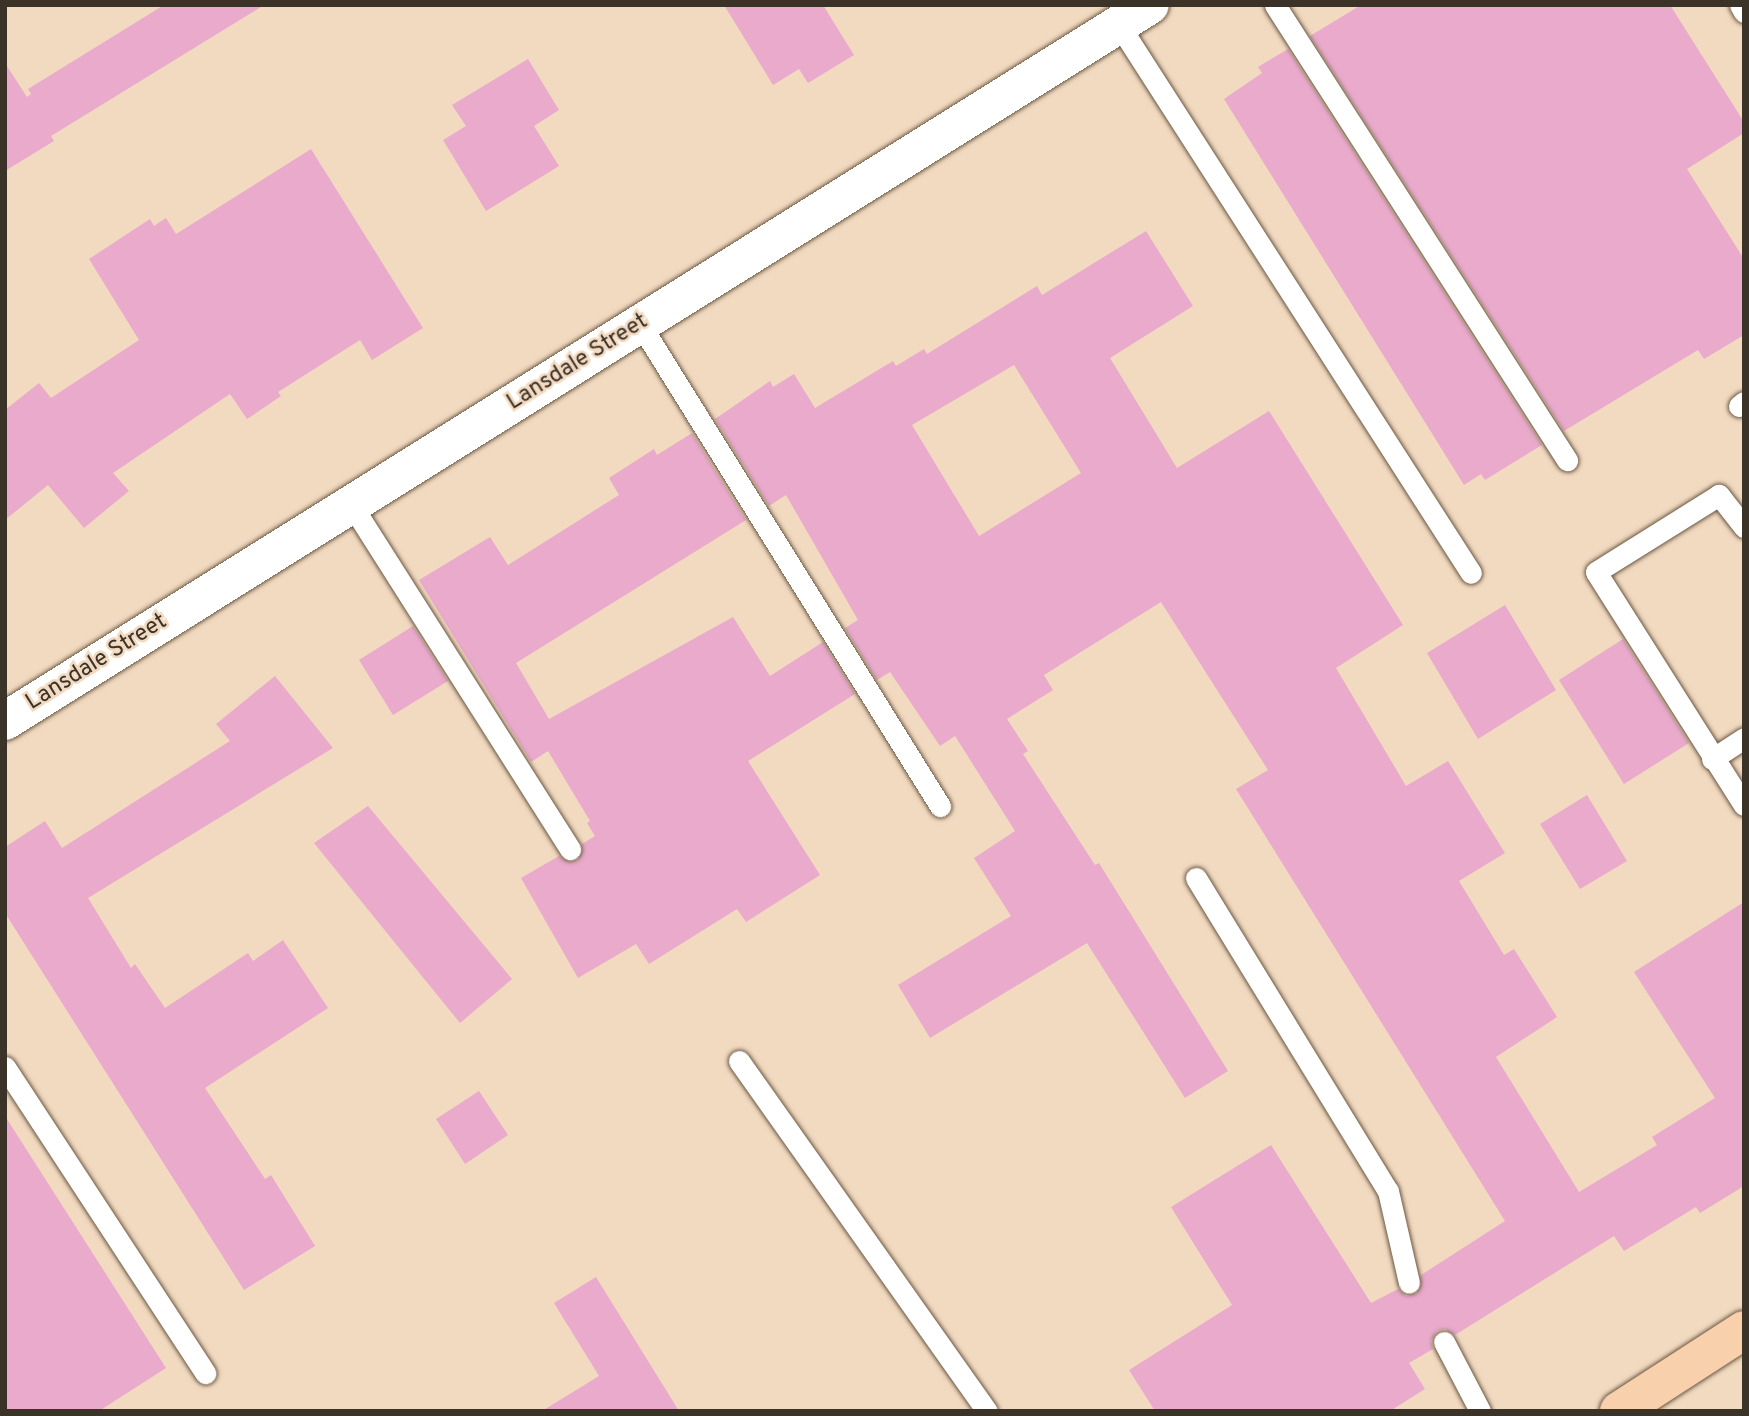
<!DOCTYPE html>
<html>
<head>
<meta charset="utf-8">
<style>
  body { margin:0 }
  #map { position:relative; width:1749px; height:1416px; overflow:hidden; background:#f2dac1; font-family:Overpass,sans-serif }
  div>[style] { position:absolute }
  .building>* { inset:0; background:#e9aacb }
  .roads { filter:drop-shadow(0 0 2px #6b5741) drop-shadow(0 0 2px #6b5741) }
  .service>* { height:21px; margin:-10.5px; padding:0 10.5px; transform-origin:10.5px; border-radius:10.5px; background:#fff }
  .minor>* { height:38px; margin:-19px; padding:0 19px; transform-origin:19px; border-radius:19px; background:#fff }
  .primary>* { height:38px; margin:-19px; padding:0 19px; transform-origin:19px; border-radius:19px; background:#f9d0ac }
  span { translate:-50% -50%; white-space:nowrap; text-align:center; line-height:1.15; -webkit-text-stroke:5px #f2dac1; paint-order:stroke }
  .street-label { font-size:23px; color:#3b3228 }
  .frame { position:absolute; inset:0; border:7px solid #3b3228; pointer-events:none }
</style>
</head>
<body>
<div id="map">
  <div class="building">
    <div style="clip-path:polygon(164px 5px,264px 5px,51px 136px,54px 141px,5px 171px,5px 63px,27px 97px,31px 94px,28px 89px)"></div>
    <div style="clip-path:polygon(724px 5px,823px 5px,854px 55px,808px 83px,799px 69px,773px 85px)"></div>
    <div style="clip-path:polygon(1361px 5px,1670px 5px,1744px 122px,1744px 133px,1687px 169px,1744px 259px,1744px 335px,1704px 359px,1698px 350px,1564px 431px,1310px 36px)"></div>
    <div style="clip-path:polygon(1288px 49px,1542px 445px,1485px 480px,1481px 474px,1464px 485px,1224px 99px,1262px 73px,1258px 67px)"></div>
    <div style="clip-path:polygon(528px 59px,559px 110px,534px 126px,559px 166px,486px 211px,443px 140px,466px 126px,452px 105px)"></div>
    <div style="clip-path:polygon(311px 149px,423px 328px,372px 360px,360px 340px,278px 392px,281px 396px,247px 419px,230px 394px,113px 473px,129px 491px,84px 528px,48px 485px,5px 520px,5px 410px,39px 383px,51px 398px,139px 340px,89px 259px,150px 219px,154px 226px,166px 218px,176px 234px)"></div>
    <div style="clip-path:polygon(evenodd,1146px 231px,1193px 306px,1110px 358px,1177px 468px,1269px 411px,1403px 625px,1336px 668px,1406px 786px,1448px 761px,1505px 853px,1459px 881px,1504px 955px,1514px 949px,1557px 1017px,1496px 1057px,1579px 1192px,1657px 1145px,1652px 1137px,1715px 1098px,1634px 972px,1744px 902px,1744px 1186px,1700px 1213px,1696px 1207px,1624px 1251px,1614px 1236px,1455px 1335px,1445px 1329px,1437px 1331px,1431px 1341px,1433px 1349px,1409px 1363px,1425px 1389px,1390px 1411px,1155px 1411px,1129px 1370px,1232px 1305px,1171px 1207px,1271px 1145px,1371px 1303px,1398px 1289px,1406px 1296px,1417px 1293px,1421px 1275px,1505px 1221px,1236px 789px,1268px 770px,1161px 602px,1044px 675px,1053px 690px,1007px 719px,1028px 751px,1023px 754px,1095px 865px,1099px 863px,1228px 1071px,1185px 1098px,1087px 943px,930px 1038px,898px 985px,1011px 916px,974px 858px,1015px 831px,955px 736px,940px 746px,890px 672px,877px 680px,845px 628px,858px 620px,786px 495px,769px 506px,715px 419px,770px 381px,773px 387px,794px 374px,815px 408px,893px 361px,896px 366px,924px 349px,927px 354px,1037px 286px,1042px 295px,1146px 231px,1014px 365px,1081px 473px,979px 536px,912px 425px,1014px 365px)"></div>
    <div style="clip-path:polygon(692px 433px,746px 520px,516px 663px,549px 719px,733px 617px,770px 676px,823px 642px,855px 694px,748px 761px,820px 875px,746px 922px,737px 909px,649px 964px,636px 944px,578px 978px,521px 878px,559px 856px,570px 862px,578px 860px,582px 844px,595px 836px,587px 823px,590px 821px,548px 751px,531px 762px,419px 580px,490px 537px,508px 565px,619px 495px,609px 478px,654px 449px,657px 455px)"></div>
    <div style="clip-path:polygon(1505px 605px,1556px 690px,1478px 739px,1427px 653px)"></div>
    <div style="clip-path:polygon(413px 626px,448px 681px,393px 715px,359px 660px)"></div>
    <div style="clip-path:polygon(1623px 639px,1689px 743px,1624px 784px,1559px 680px)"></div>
    <div style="clip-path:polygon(275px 676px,333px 748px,88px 898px,131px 968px,135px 964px,165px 1008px,248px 953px,253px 961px,283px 940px,328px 1008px,205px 1088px,265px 1179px,271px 1175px,315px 1246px,244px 1290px,5px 913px,5px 847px,45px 821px,62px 848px,230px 741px,216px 724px)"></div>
    <div style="clip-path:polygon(1587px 795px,1627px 861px,1580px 889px,1540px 824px)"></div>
    <div style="clip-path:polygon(368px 806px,512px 979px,460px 1023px,314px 843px)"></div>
    <div style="clip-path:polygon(479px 1091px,508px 1135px,465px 1164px,436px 1119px)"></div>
    <div style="clip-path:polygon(5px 1116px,166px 1368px,99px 1411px,5px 1411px)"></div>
    <div style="clip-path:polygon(596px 1277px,679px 1411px,542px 1411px,599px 1376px,554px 1303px)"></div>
  </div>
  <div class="roads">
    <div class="service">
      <div style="left:1275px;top:5px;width:541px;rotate:57.31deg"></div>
      <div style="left:1740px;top:5px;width:8px;rotate:60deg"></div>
      <div style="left:1119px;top:25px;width:651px;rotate:57.29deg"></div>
      <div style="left:640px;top:324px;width:568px;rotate:58.1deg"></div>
      <div style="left:1739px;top:406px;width:6px;rotate:-39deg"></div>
      <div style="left:351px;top:504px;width:409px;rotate:57.6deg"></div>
      <div style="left:1744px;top:527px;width:41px;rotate:-128deg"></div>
      <div style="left:1719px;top:495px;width:145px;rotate:148deg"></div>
      <div style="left:1596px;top:572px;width:276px;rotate:57.6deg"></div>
      <div style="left:1712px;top:759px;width:38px;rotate:-33deg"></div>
      <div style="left:1196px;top:878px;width:367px;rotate:58.5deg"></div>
      <div style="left:1388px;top:1191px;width:94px;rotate:77.1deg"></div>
      <div style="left:739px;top:1061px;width:429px;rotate:54.7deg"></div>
      <div style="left:5px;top:1067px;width:366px;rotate:56.8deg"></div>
      <div style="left:1444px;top:1342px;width:78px;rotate:62.4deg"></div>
    </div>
    <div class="minor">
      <div style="left:5px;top:721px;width:1350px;rotate:-32.02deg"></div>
    </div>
    <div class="primary">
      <div style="left:1619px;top:1411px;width:149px;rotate:-32.9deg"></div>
    </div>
  </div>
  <div class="street-label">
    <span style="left:578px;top:363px;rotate:-32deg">Lansdale Street</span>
    <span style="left:97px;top:663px;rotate:-32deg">Lansdale Street</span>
  </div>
  <div class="frame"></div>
</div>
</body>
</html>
